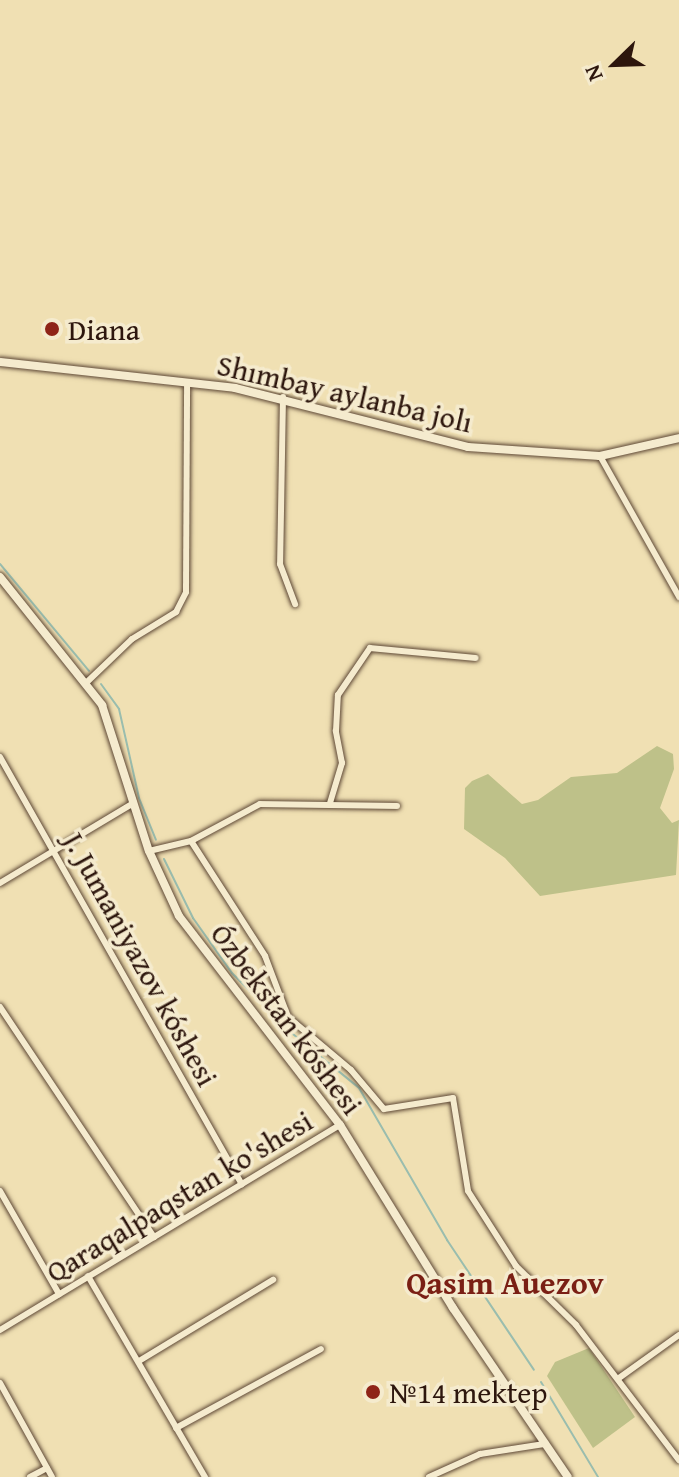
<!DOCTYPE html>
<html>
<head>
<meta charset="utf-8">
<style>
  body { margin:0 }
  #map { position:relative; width:679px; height:1477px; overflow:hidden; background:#f0e0b3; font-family:"Gentium Book Plus",serif }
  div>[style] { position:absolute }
  .green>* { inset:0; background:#bec189 }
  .stream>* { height:2px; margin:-1px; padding:0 1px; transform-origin:1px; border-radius:1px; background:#9abdae }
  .roads { filter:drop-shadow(0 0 2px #5e4836) drop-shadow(0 0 2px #5e4836) }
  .street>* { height:6px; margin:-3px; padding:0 3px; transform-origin:3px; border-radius:3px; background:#f5ebce }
  .secondary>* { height:8px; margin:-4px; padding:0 4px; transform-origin:4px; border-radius:4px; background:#f5ebce }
  .dots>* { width:22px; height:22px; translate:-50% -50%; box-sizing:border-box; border:4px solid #f5ebce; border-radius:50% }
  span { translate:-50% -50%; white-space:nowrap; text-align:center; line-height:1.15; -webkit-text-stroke:7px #f5ebce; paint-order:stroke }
  .poi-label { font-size:30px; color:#2d160d }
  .left { translate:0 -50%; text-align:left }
  .street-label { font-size:30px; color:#2d160d }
  .neighbourhood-label { font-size:32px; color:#7a1f14; font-weight:700 }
  .north { position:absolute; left:575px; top:24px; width:80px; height:80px; -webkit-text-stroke:6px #f5ebce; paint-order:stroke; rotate:247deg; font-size:22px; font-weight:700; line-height:32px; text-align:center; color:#2d160d }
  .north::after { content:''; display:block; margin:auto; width:28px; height:36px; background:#2d160d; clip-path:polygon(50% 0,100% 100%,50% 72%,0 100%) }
</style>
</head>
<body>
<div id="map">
  <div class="green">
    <div style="clip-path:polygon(657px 746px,673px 754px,674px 769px,660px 808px,672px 823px,679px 820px,676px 875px,540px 896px,505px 858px,464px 829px,465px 788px,472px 781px,488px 774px,522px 804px,538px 800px,571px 777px,617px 773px)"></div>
    <div style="clip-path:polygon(589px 1348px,635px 1417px,593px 1448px,547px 1376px,555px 1362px)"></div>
  </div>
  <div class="stream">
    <div style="left:0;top:564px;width:139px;rotate:50.2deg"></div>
    <div style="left:101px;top:684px;width:31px;rotate:54deg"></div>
    <div style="left:119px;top:709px;width:91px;rotate:77.3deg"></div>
    <div style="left:139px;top:798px;width:45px;rotate:68deg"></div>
    <div style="left:164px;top:859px;width:66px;rotate:63.8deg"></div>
    <div style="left:193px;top:918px;width:67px;rotate:54.7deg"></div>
    <div style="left:232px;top:973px;width:80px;rotate:45.5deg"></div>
    <div style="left:288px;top:1030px;width:92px;rotate:39.2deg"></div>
    <div style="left:359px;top:1088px;width:176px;rotate:59.9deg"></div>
    <div style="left:447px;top:1240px;width:156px;rotate:56.2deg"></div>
    <div style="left:541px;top:1382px;width:111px;rotate:59deg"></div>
  </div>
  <div class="roads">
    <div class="street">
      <div style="left:283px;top:397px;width:167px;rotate:91deg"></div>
      <div style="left:280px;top:564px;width:43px;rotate:69.4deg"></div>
      <div style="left:600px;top:456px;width:162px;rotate:60.7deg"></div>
      <div style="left:87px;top:682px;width:62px;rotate:-43.7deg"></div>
      <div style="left:132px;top:639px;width:52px;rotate:-31.5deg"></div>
      <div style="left:176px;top:612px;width:22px;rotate:-63deg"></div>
      <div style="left:186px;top:592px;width:209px;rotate:-89.7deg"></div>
      <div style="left:0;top:757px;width:491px;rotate:60.5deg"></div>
      <div style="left:330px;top:803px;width:42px;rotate:-73.3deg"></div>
      <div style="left:342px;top:763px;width:33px;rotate:-101deg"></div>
      <div style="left:336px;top:731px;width:36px;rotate:-87deg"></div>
      <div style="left:338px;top:695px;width:57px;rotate:-55.8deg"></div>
      <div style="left:370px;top:648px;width:106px;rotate:5.4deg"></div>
      <div style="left:191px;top:841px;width:137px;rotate:57.2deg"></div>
      <div style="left:265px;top:956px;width:65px;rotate:69.3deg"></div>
      <div style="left:288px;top:1017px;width:82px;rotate:40.1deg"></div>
      <div style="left:351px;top:1070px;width:51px;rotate:49.8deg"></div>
      <div style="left:384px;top:1109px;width:70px;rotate:-9.1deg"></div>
      <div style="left:453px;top:1098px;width:94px;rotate:80.8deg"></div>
      <div style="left:468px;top:1191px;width:89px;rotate:57.4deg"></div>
      <div style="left:516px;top:1266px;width:84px;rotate:44.5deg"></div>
      <div style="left:576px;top:1325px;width:170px;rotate:52.7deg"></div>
      <div style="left:149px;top:851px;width:43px;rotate:-13.4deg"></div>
      <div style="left:191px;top:841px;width:78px;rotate:-28.2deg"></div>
      <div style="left:260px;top:804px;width:137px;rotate:0.8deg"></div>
      <div style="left:0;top:883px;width:154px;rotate:-30.9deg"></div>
      <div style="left:0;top:1007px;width:277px;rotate:56.2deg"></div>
      <div style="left:0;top:1191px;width:119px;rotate:60.2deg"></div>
      <div style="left:88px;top:1276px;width:233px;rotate:59.8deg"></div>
      <div style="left:0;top:1330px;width:397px;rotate:-31.1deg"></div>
      <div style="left:139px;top:1361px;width:157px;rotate:-31.2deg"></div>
      <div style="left:619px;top:1378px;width:74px;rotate:-35.6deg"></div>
      <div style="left:0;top:1383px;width:107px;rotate:61deg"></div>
      <div style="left:176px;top:1428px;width:165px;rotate:-28.6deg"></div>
      <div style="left:30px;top:1477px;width:19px;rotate:-28deg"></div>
      <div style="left:429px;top:1477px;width:56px;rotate:-24.3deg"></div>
      <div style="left:480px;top:1454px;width:65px;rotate:-8.9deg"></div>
    </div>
    <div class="secondary">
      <div style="left:0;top:362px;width:236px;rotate:6.3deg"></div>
      <div style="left:235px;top:388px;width:240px;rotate:14.2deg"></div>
      <div style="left:468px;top:447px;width:132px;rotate:3.9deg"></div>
      <div style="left:600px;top:456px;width:81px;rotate:-12.8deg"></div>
      <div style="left:0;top:577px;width:164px;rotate:51.4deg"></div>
      <div style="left:102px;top:705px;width:153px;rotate:72.2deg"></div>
      <div style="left:149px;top:851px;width:72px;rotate:65.2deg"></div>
      <div style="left:179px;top:916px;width:264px;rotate:52.4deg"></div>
      <div style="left:340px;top:1125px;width:215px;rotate:58.3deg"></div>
      <div style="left:453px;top:1308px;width:204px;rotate:55.8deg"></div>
    </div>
  </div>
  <div class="dots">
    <div style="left:52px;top:329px;background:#8f2418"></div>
    <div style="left:373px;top:1392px;background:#8f2418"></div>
  </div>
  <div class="poi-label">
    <span class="left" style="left:68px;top:329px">Diana</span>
    <span class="left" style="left:389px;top:1392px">№14 mektep</span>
  </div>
  <div class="street-label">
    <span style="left:345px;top:393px;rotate:13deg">Shımbay aylanba jolı</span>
    <span style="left:141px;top:959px;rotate:61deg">J. Jumaniyazov kóshesi</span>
    <span style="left:287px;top:1019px;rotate:53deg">Ózbekstan kóshesi</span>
    <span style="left:179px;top:1196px;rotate:-31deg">Qaraqalpaqstan ko'shesi</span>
  </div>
  <div class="neighbourhood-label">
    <span style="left:505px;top:1283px">Qasim Auezov</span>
  </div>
  <div class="north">N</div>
</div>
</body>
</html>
